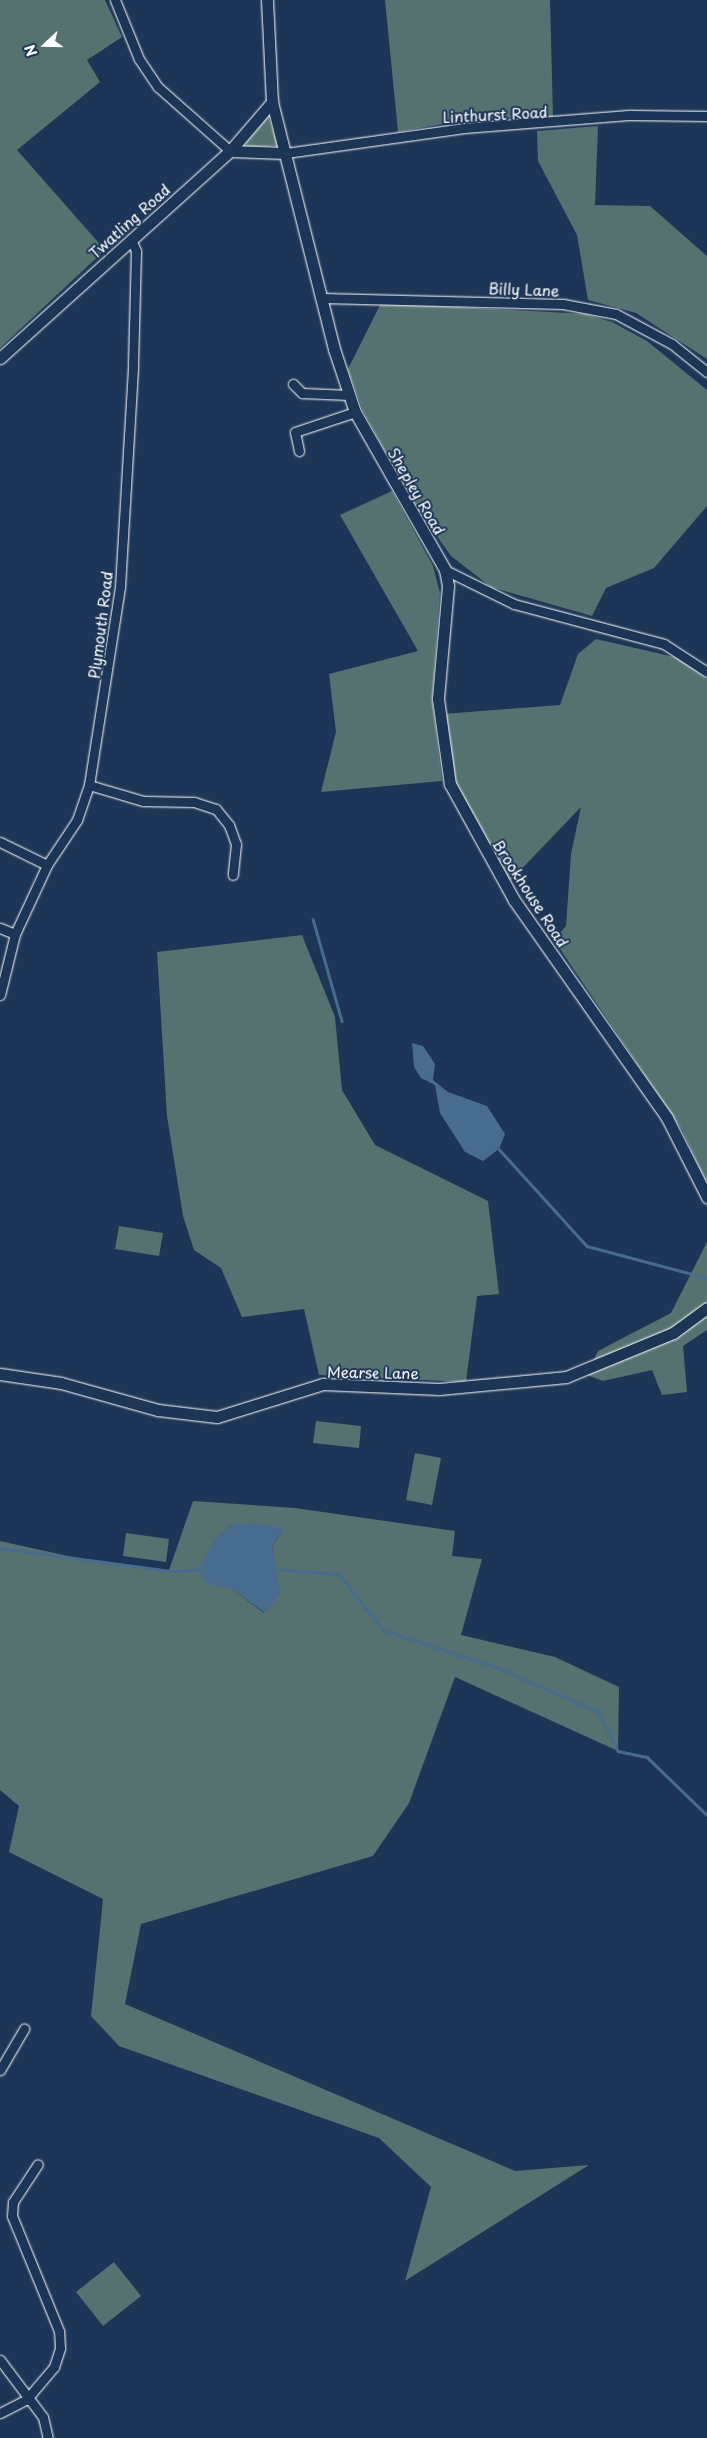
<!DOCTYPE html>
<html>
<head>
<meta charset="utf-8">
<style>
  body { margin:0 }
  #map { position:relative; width:707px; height:2438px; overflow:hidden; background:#1d3557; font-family:"Playpen Sans",sans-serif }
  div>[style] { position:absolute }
  .green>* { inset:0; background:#567270 }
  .water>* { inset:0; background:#476c8e }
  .stream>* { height:2.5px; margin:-1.25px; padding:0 1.25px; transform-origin:1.25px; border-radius:1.25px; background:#476c8e }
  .roads { filter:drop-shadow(0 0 1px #fff) drop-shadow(0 0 1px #fff) }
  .minor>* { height:9px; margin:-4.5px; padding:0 4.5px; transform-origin:4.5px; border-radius:4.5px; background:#1d3557 }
  .tertiary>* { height:11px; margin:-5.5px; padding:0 5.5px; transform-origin:5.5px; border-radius:5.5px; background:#1d3557 }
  span { translate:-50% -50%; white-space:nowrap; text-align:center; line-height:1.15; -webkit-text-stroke:4px #1d3557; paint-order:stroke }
  .street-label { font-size:15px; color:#fff }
  .north { position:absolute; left:20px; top:20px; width:50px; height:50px; -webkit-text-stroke:4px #1d3557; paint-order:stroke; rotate:249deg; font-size:14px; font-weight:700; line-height:20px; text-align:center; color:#fff }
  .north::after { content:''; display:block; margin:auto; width:18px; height:22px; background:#fff; clip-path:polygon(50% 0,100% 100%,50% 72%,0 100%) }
</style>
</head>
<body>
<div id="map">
  <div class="green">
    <div style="clip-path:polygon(0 0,105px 0,122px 37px,87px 60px,100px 82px,17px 150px,105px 250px,0 348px)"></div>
    <div style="clip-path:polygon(385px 0,550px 0,553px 117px,469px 119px,398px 132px)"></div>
    <div style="clip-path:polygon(268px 115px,278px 146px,246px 147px,245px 142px)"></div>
    <div style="clip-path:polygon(598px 126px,595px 205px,650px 206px,707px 256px,707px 359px,636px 313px,588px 300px,577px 235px,538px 161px,537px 131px)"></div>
    <div style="clip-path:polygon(381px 303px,586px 314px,612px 322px,647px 341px,707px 390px,707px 506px,654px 568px,606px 588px,592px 616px,491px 587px,451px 556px,417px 508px,363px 411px,348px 369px)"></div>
    <div style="clip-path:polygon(392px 491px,433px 566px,440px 593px,432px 699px,442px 781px,321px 792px,336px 732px,329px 674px,418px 651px,340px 515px)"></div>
    <div style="clip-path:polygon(596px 639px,679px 658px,707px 679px,707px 1184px,682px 1130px,554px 940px,566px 926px,571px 854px,581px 807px,509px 882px,451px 774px,443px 714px,560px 705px,578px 654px)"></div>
    <div style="clip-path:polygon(302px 935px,335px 1017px,342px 1090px,375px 1145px,488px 1201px,499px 1294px,477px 1296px,466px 1382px,319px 1375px,304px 1309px,242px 1317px,221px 1268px,194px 1250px,183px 1216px,167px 1116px,157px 952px)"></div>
    <div style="clip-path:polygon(119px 1226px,163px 1233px,159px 1256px,115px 1249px)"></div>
    <div style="clip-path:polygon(707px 1242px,707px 1330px,683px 1346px,687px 1392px,662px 1395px,652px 1370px,603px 1381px,587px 1375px,598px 1351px,671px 1313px)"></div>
    <div style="clip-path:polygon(316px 1421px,361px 1426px,359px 1448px,313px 1443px)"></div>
    <div style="clip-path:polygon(415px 1453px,441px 1458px,432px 1505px,406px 1500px)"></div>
    <div style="clip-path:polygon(evenodd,193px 1501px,295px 1508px,455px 1531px,452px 1556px,482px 1559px,461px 1635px,555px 1657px,619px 1687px,618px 1751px,455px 1677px,409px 1803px,373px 1856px,141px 1924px,125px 2004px,515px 2171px,589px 2165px,405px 2281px,431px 2187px,379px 2138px,119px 2046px,91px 2016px,103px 1899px,9px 1852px,19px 1806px,0 1790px,0 1541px,86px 1560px,169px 1570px,193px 1501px,284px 1529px,272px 1546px,275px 1568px,264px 1613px,232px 1589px,284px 1529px)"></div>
    <div style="clip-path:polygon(126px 1533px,169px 1539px,166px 1562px,123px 1556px)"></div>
    <div style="clip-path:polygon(114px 2262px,141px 2296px,103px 2326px,76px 2292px)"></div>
  </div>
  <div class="water">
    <div style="clip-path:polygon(412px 1043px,423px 1046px,435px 1064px,433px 1080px,448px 1092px,487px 1106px,505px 1134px,499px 1149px,483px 1161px,465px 1152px,440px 1113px,435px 1085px,421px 1078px,414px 1067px)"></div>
    <div style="clip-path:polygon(256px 1523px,284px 1529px,272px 1546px,280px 1594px,265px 1613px,232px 1589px,205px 1583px,198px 1570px,214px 1541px,230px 1525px)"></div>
  </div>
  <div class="stream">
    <div style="left:313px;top:919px;width:106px;rotate:74.1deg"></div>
    <div style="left:499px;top:1149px;width:131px;rotate:47.8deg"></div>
    <div style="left:587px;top:1246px;width:124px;rotate:14.9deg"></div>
    <div style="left:0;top:1548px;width:172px;rotate:7.7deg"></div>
    <div style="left:170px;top:1571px;width:29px;rotate:-2deg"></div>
    <div style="left:272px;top:1569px;width:67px;rotate:4.3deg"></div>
    <div style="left:339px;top:1574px;width:71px;rotate:51.8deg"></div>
    <div style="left:383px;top:1630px;width:119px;rotate:18.1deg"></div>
    <div style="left:496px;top:1667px;width:112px;rotate:23.6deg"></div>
    <div style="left:599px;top:1712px;width:43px;rotate:64deg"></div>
    <div style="left:618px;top:1751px;width:30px;rotate:12deg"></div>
    <div style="left:647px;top:1757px;width:83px;rotate:44deg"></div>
  </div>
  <div class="roads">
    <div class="minor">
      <div style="left:115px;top:0;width:64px;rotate:67.9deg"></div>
      <div style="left:139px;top:59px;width:34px;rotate:56deg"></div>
      <div style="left:158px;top:87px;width:96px;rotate:41.6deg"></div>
      <div style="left:286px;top:153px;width:180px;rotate:-8deg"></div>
      <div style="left:464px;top:128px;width:168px;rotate:-4.5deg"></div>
      <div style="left:631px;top:115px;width:76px;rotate:0.8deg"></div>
      <div style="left:322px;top:298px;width:241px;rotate:1.4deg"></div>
      <div style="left:563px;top:304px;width:54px;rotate:10.7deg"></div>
      <div style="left:616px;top:314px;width:64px;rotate:28.2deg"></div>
      <div style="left:672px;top:344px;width:45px;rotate:38.7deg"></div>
      <div style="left:293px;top:384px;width:13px;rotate:45deg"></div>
      <div style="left:302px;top:393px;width:47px;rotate:2.4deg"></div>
      <div style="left:299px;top:451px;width:19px;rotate:-102deg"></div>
      <div style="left:295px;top:432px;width:63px;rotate:-18.4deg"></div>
      <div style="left:445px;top:570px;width:77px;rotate:26.2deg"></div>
      <div style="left:514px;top:604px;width:155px;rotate:14.9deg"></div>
      <div style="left:664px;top:644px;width:51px;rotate:33.1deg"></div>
      <div style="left:89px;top:785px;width:56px;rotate:16.5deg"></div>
      <div style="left:143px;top:801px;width:51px;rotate:1.1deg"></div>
      <div style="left:194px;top:802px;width:23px;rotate:18deg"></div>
      <div style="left:216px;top:809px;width:21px;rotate:51deg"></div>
      <div style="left:229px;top:825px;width:20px;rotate:70deg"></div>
      <div style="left:236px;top:844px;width:31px;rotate:96deg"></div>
      <div style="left:0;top:842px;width:52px;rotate:26.1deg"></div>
      <div style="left:0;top:928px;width:16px;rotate:22deg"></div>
      <div style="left:0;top:995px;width:63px;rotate:-76.2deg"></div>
      <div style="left:15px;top:934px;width:76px;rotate:-65.1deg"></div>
      <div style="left:47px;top:865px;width:54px;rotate:-56.3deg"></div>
      <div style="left:77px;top:820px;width:37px;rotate:-71deg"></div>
      <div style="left:89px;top:785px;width:200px;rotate:-81.1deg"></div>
      <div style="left:120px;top:587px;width:222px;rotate:-86.6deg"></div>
      <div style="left:133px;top:365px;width:114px;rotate:-88.5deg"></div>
      <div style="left:136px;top:251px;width:13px;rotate:-113deg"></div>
      <div style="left:0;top:2070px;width:48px;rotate:-59.7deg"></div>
      <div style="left:0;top:2360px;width:71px;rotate:53deg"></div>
      <div style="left:43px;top:2417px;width:22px;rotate:77deg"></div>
      <div style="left:0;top:2413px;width:29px;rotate:-27deg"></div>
      <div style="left:26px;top:2400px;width:43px;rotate:-49.7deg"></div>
      <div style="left:54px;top:2367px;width:20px;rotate:-72deg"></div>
      <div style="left:60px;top:2348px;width:17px;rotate:-93deg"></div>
      <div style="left:59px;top:2331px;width:124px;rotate:-112.2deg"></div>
      <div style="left:12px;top:2216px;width:14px;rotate:-86deg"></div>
      <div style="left:13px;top:2202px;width:45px;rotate:-56.7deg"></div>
    </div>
    <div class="tertiary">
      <div style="left:267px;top:0;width:102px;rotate:87.2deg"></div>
      <div style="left:272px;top:102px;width:255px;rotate:75.9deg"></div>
      <div style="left:334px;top:349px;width:66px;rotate:71.6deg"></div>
      <div style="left:355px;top:412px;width:182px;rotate:60.3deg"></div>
      <div style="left:445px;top:570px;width:16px;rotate:79deg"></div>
      <div style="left:448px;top:586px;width:113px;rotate:95.1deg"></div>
      <div style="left:438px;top:699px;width:86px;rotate:82deg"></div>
      <div style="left:450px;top:784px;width:132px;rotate:61.1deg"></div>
      <div style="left:514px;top:900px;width:266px;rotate:54.9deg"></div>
      <div style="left:667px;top:1118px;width:89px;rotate:63.1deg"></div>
      <div style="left:230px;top:151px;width:56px;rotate:2deg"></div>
      <div style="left:0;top:358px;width:309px;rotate:-42deg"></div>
      <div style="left:230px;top:151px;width:65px;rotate:-49.4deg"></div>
      <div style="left:0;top:1374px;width:62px;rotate:8.4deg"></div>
      <div style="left:61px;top:1383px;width:101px;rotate:15.6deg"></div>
      <div style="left:158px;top:1410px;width:59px;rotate:6.8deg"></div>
      <div style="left:217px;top:1417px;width:111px;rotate:-17.3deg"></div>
      <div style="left:323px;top:1384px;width:116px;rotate:2.5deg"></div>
      <div style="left:439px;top:1389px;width:128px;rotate:-5.4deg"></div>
      <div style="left:566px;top:1377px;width:116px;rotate:-22.4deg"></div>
      <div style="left:673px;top:1333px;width:42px;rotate:-36.3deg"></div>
    </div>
  </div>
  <div class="street-label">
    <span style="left:495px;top:114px;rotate:-3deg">Linthurst Road</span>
    <span style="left:129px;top:221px;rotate:-42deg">Twatling Road</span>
    <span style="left:524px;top:289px;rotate:2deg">Billy Lane</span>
    <span style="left:417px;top:491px;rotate:60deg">Shepley Road</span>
    <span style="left:100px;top:625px;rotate:-83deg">Plymouth Road</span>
    <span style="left:531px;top:893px;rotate:57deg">Brookhouse Road</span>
    <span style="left:373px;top:1372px;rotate:1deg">Mearse Lane</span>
  </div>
  <div class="north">N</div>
</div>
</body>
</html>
